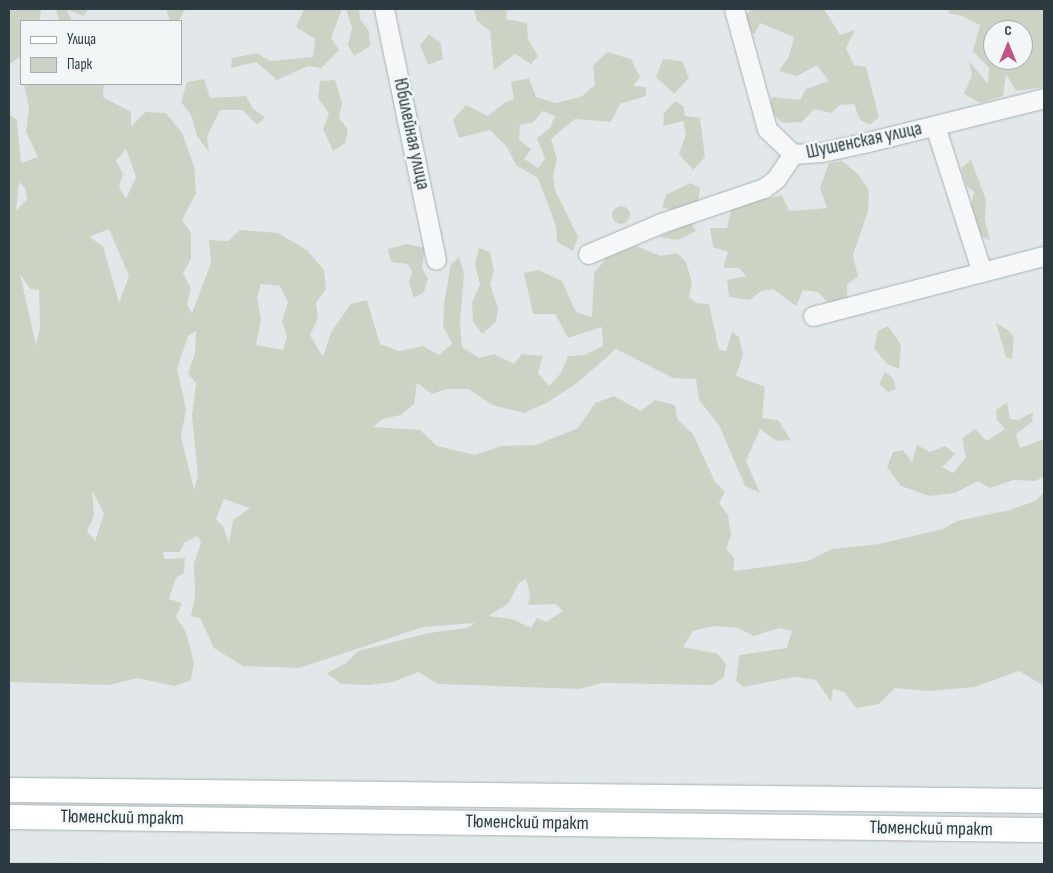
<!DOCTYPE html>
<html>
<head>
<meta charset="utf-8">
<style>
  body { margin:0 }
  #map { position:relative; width:1053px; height:873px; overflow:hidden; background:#e2e8ea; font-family:"Sofia Sans Condensed",sans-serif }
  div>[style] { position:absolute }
  .green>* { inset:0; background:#cdd3c4 }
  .round { border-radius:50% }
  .roads { filter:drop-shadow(0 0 1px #a7b1b4) drop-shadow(0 0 1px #a7b1b4) }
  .minor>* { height:19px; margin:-9.5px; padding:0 9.5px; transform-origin:9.5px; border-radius:9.5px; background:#f5f7f8 }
  .major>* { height:24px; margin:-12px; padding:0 12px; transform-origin:12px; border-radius:12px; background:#fff }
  span { translate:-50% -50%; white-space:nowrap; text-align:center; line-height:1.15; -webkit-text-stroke:5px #f2f6f7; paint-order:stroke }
  .street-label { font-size:19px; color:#2b3b41 }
  .frame { position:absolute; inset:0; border:10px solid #2b3b41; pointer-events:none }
  .legend { position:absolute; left:20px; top:20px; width:162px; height:65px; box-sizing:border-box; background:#f2f6f7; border:1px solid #a2abae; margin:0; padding:6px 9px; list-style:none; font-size:15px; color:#2b3b41 }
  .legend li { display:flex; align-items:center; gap:10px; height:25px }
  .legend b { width:25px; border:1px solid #a2abae }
  .north { position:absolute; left:983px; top:20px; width:50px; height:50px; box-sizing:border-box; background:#f2f6f7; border:1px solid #a2abae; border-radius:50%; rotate:0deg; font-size:14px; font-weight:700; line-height:20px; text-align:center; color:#2b3b41 }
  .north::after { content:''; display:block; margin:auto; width:18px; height:22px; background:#c6508c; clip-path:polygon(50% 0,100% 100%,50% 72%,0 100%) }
</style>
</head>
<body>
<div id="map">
  <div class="green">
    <div style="clip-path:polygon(9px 9px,41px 9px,40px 21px,21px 21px,21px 57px,9px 64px)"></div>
    <div style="clip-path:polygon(56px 9px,88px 9px,84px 16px,67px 10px,72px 21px,59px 21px)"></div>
    <div style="clip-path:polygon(166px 9px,185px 9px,179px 21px,170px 21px)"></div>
    <div style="clip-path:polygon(304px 9px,342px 9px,331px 38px,339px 50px,321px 68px,308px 66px,277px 80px,256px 62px,231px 68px,232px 58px,257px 53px,270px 61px,313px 57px,315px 39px,296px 27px)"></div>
    <div style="clip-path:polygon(346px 9px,359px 9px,360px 19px,369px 31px,370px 46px,354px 56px,348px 45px,352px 28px)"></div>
    <div style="clip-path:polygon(474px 9px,507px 9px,506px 19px,527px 23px,528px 39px,538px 56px,531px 64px,515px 54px,494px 70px,490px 31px,477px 21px)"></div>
    <div style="clip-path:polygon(751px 9px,824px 9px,840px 35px,855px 30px,846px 48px,854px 65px,866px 67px,879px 117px,870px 125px,860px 120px,854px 104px,840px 105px,831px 113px,814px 109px,802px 122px,783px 123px,769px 110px,772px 97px,800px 100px,806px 89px,829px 81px,817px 65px,797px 76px,779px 71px,789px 56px,794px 37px,760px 23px,754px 35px,743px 19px)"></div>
    <div style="clip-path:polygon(evenodd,950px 9px,1044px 9px,1044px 87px,1016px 91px,1006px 74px,1003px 96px,980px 103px,964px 94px,972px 75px,969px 61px,988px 84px,989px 68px,973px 51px,980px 25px,962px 16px,948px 13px,950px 9px,993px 30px,1023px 30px,1023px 60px,993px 60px,993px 30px)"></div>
    <div style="clip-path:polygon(429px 34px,441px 43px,443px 59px,428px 65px,420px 45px)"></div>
    <div style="clip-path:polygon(evenodd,607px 52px,631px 59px,640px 77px,633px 86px,646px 87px,646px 96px,620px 104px,611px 122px,575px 119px,551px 139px,557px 159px,553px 176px,555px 190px,578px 237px,573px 251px,557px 242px,556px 226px,538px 178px,516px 165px,507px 147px,490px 130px,459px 138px,453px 120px,466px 105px,488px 116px,504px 103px,514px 99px,511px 82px,529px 78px,536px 97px,555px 103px,581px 97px,595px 85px,593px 66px,607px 52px,542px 111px,555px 116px,550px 128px,537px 138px,545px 159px,538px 168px,524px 159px,531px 149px,519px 140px,520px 125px,534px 122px,542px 111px)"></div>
    <div style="clip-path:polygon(663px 59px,682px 61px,689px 78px,674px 94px,656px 77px)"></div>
    <div style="clip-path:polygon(204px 79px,210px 98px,246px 96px,253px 109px,265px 117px,257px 125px,243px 110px,220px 110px,207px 137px,209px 152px,197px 136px,191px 115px,181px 102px,187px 82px)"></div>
    <div style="clip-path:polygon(335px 80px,342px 103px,339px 118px,348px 130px,345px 143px,333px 151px,323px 129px,329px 114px,318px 98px,320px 81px)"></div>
    <div style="clip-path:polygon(evenodd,24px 84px,104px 84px,103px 97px,131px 112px,131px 127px,145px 112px,166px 113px,182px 133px,194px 166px,196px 193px,182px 220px,191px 233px,191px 259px,183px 273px,191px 288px,187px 305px,192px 313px,211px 263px,209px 240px,228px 241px,240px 230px,278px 233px,307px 250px,324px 270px,326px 289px,316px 303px,318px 318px,310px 335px,323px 357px,331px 332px,351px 304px,367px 300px,380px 344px,399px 351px,423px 346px,439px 355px,452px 344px,443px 325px,444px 304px,451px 264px,459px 257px,464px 273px,460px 323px,462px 347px,479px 358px,494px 354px,514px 364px,522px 354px,543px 356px,538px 373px,549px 386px,561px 373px,568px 356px,585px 355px,603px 346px,602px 327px,568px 338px,555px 314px,533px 314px,524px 273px,538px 270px,562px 281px,576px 312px,592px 317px,594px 273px,608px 256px,636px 246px,661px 256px,677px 253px,686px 262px,692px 283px,689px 297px,697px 303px,709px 304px,719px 350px,726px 351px,732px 332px,739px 337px,743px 355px,736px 376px,765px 387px,762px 418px,778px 420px,791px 440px,777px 441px,760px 429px,746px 461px,760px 493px,745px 486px,719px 425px,699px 400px,696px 379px,673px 378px,616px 349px,577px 383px,548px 402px,524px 413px,492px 405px,469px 389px,447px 389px,432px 394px,417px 383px,414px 404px,401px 415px,382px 419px,373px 427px,420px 430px,437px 446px,475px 455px,501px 446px,536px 445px,578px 428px,595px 403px,614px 396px,641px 411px,655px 400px,675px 405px,677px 419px,693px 434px,715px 482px,725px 492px,719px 503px,728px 515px,731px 536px,726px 549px,734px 558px,734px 571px,808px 561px,832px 549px,879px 544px,943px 529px,957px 521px,1010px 510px,1035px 501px,1044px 492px,1044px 686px,1019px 671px,975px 687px,929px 691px,895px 688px,879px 704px,856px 708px,844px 692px,833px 689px,831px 702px,816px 680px,794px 677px,743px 687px,736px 681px,739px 655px,787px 648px,792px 631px,779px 628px,754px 636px,738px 628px,713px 626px,693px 631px,683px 647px,718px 654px,726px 664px,724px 677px,712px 685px,602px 683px,580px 689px,438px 684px,418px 672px,393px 682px,369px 685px,341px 684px,327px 673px,346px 663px,358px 651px,429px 633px,467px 628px,475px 623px,423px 627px,299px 668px,243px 666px,214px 648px,200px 618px,191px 616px,195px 597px,194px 564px,201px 542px,197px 536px,184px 543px,180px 552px,163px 552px,164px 559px,185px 558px,184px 573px,176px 578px,169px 599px,182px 603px,176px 617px,186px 632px,194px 663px,191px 680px,174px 686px,138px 678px,109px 685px,9px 682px,9px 114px,17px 120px,21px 163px,38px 157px,26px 132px,29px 109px,24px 84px,126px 149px,136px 177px,126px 199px,119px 187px,123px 174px,116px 161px,126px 149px,24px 84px,19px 182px,25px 188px,27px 199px,16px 211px,19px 182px,24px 84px,109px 229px,129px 276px,119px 303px,103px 246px,89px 237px,109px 229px,24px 84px,20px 274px,30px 289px,39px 290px,40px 328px,36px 345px,20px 274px,24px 84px,261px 284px,280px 286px,288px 302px,282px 321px,287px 336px,283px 350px,256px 345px,261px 319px,257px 297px,261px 284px,24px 84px,196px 331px,195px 353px,188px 374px,196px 383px,192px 416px,198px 476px,194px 489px,181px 437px,186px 409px,177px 369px,188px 336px,196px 331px,24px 84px,92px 490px,104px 514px,95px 541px,87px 531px,94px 516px,92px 490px,24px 84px,224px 499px,250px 508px,233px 520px,229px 543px,223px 526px,216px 519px,224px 499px,24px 84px,526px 579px,530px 595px,528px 605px,556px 604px,563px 611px,546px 622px,537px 618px,531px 628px,512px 619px,488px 616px,508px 604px,519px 583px,526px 579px)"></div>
    <div style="clip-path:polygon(675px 101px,683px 106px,685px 116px,700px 118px,705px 157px,693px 170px,679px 154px,686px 134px,683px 121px,663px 126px,664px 113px)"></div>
    <div style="clip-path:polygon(971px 160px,986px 200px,985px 220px,990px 240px,976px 234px,970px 209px,974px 192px,966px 185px,961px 168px)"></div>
    <div style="clip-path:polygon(842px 161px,858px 174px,869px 190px,868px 211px,853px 255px,858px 277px,847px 284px,847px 299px,831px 306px,818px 292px,803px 290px,796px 306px,773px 289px,761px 291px,750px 300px,729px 297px,727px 280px,746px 276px,739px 268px,723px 268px,728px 252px,713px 247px,710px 228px,727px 228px,732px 207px,782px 195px,789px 211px,827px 208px,820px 188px,829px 163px)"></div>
    <div style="clip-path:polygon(690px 183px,700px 188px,698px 203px,682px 213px,662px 207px,666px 195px)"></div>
    <div class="round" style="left:612px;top:206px;width:18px;height:18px"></div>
    <div style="clip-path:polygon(691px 222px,696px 231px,678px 240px,659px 237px)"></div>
    <div style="clip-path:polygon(407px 244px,425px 248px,422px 268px,428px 279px,424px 292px,414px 298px,409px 282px,412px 272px,408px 264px,391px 262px,388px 249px)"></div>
    <div style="clip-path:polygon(479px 248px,490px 252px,494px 271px,490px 284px,498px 308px,496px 322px,482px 334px,473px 321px,472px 303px,480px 284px,475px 265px)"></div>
    <div style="clip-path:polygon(996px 323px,1008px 330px,1014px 338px,1012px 359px,1006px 357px)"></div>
    <div style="clip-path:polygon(888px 326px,901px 345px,899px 369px,887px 364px,874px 348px,878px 331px)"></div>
    <div style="clip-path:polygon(885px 372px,893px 378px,896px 389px,888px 392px,879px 384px)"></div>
    <div style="clip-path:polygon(1007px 402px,1010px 419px,1018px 420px,1033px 412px,1032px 422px,1016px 434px,1020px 448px,1044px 439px,1044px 477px,1035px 481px,1014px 480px,990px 488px,978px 481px,955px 493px,929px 496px,901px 486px,887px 467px,893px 452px,903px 450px,912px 462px,917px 445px,930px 452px,945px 446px,955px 454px,942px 467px,953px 473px,966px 457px,962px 438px,975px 429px,987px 441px,1005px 429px,997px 420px,996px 410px)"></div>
    <div style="clip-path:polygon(9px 862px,219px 864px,9px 864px)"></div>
  </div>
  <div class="roads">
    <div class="minor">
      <div style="left:384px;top:9px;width:256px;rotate:78.3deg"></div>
      <div style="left:734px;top:9px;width:124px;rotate:74.6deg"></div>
      <div style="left:767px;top:129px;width:36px;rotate:44deg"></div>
      <div style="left:935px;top:126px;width:153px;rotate:72.2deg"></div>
      <div style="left:793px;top:154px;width:29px;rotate:-4deg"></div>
      <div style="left:822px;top:152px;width:47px;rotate:-12.3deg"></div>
      <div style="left:868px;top:142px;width:181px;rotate:-14deg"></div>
      <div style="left:588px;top:254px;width:79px;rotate:-23deg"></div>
      <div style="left:661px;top:223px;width:109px;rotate:-18.8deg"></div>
      <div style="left:764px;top:188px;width:15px;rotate:-37deg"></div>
      <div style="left:776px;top:179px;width:30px;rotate:-56deg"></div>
      <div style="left:813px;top:316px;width:239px;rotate:-14.6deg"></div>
    </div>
    <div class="major">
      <div style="left:9px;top:790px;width:1035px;rotate:0.61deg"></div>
      <div style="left:9px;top:817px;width:1035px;rotate:0.72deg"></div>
    </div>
  </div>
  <div class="street-label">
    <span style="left:411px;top:134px;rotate:78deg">Юбилейная улица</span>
    <span style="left:864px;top:141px;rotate:-12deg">Шушенская улица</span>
    <span style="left:122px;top:818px;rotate:1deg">Тюменский тракт</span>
    <span style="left:527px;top:823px;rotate:1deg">Тюменский тракт</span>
    <span style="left:931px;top:829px;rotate:1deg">Тюменский тракт</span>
  </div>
  <div class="frame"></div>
  <ul class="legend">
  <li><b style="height:6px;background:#fff"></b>Улица</li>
  <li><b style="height:14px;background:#cdd3c4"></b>Парк</li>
  </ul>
  <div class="north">С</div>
</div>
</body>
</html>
